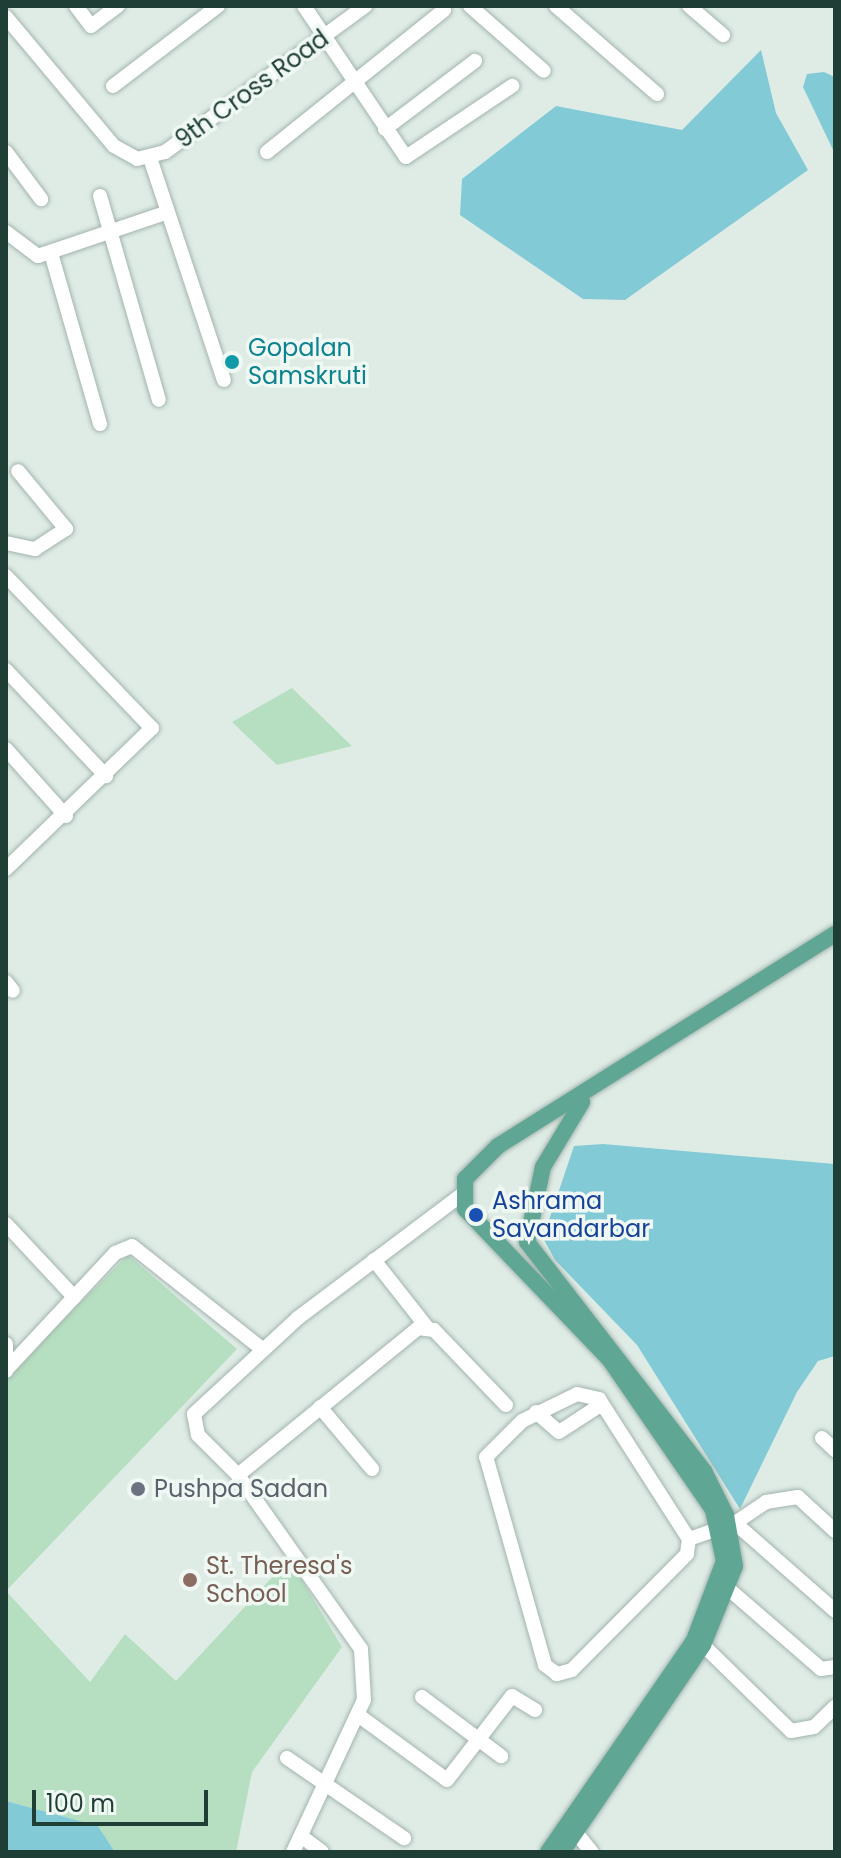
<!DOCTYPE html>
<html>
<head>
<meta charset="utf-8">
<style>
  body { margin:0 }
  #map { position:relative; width:841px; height:1858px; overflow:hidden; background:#dfece6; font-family:Poppins,sans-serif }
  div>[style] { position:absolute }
  .green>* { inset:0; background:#b6dfc1 }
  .water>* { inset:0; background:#82cad6 }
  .roads { filter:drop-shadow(0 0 2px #a2b4ad) drop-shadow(0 0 2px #a2b4ad) }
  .minor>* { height:14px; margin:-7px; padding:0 7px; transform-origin:7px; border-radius:7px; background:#fff }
  .major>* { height:16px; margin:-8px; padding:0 8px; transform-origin:8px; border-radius:8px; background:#60a694 }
  .dots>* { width:22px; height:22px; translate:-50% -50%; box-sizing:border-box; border:4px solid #f0f8f4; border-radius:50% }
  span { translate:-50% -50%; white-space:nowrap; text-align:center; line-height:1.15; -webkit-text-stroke:7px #f0f8f4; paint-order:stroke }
  .street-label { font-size:24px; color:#1f3e35 }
  .culture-label { font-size:24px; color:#0d838f }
  .left { translate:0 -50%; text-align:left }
  .transit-label { font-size:24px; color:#164399 }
  .worship-label { font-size:24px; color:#5b616d }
  .education-label { font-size:24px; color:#785e54 }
  .frame { position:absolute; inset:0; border:8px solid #1f3e35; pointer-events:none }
  .scale { position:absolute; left:32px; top:1790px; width:176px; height:36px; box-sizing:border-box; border:4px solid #1f3e35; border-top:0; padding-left:10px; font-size:24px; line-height:28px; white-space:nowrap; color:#1f3e35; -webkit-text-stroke:6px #f0f8f4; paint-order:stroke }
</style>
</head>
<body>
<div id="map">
  <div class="green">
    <div style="clip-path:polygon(292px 688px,352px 746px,277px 765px,232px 722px)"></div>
    <div style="clip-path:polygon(128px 1255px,237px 1349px,6px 1591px,90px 1682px,125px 1634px,176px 1681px,289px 1559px,342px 1647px,252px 1772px,236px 1852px,115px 1852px,98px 1826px,6px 1801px,6px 1377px)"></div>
  </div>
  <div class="water">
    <div style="clip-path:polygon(761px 50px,776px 113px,808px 170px,625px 300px,583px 299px,460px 215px,462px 179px,556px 106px,682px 130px)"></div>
    <div style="clip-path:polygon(824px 72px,835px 77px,835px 154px,803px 87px,807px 74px)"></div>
    <div style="clip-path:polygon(603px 1144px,835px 1164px,835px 1356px,818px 1361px,797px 1392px,740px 1509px,637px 1345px,555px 1260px,543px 1238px,574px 1146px)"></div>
    <div style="clip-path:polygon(6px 1801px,98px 1826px,115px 1852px,6px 1852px)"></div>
  </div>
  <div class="roads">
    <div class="minor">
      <div style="left:76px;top:6px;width:25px;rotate:53deg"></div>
      <div style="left:91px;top:26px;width:34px;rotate:-37deg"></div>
      <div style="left:304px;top:6px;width:182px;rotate:56deg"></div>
      <div style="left:406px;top:157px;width:128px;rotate:-33.8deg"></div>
      <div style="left:470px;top:6px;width:98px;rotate:41.3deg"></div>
      <div style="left:556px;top:6px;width:134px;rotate:41.1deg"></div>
      <div style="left:689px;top:6px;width:45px;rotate:40.5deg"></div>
      <div style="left:6px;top:17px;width:168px;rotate:50.1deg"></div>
      <div style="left:114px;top:146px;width:26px;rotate:29deg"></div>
      <div style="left:137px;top:159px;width:29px;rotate:-14deg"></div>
      <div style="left:165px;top:152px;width:248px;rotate:-36.1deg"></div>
      <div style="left:113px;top:86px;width:132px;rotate:-37.3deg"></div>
      <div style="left:385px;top:129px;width:113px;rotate:-37.1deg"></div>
      <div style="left:6px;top:152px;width:59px;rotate:53.3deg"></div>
      <div style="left:267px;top:152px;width:227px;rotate:-38.7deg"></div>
      <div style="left:150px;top:158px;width:234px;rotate:71.6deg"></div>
      <div style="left:100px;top:196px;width:212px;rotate:73.9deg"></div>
      <div style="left:6px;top:232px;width:40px;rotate:37deg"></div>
      <div style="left:38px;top:256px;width:137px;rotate:-18.7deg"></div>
      <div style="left:51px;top:253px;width:178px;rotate:74deg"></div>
      <div style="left:6px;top:543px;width:30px;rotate:12deg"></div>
      <div style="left:35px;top:549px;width:37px;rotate:-33deg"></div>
      <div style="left:66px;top:529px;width:75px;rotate:-129.6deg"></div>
      <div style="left:6px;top:576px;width:211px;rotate:46.2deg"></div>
      <div style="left:152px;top:728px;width:203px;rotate:136deg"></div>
      <div style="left:6px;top:670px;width:146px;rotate:46.7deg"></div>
      <div style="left:6px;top:749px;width:90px;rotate:48.2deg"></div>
      <div style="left:6px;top:982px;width:11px;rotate:52deg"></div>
      <div style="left:6px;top:1224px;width:100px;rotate:47deg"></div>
      <div style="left:374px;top:1260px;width:84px;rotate:51.8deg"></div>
      <div style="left:6px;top:1344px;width:27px;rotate:90deg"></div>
      <div style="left:7px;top:1369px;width:158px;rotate:-47deg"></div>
      <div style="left:115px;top:1253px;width:18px;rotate:-22deg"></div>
      <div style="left:132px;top:1246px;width:166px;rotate:38.4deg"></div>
      <div style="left:577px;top:1394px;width:23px;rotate:13deg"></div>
      <div style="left:599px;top:1399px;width:166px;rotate:57.3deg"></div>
      <div style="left:689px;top:1539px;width:15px;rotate:98deg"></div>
      <div style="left:687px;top:1554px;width:163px;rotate:134.8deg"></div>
      <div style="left:572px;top:1670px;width:16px;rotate:165deg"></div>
      <div style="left:557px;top:1674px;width:15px;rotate:-143deg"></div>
      <div style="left:545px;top:1665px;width:216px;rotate:-105.8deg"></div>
      <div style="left:486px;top:1457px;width:51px;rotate:-45deg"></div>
      <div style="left:522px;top:1421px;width:61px;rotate:-26.1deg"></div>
      <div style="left:320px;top:1407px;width:81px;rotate:50deg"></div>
      <div style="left:536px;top:1412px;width:30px;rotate:41deg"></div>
      <div style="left:559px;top:1432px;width:51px;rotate:-33.1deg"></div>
      <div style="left:822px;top:1438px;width:18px;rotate:43deg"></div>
      <div style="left:238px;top:1475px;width:232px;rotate:-39.2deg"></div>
      <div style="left:418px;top:1328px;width:16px;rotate:7deg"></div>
      <div style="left:434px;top:1330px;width:104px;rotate:46.2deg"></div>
      <div style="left:735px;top:1523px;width:37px;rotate:-34deg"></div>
      <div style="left:766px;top:1502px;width:32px;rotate:-9deg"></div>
      <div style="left:798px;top:1497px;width:50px;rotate:42.6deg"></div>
      <div style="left:689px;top:1539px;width:49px;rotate:-19.2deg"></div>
      <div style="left:735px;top:1523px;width:133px;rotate:41.3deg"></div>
      <div style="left:731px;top:1591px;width:119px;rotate:40.9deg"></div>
      <div style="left:821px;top:1669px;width:14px;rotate:-8deg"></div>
      <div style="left:703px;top:1645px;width:123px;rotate:44.3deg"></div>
      <div style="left:791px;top:1731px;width:23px;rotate:-10deg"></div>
      <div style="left:814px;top:1727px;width:29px;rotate:-44deg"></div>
      <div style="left:422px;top:1697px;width:99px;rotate:36.8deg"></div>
      <div style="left:358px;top:1715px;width:110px;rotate:36.1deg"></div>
      <div style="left:447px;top:1780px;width:106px;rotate:-52.3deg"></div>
      <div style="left:512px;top:1696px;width:27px;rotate:31deg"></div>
      <div style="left:287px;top:1758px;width:142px;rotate:34.4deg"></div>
      <div style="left:569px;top:1824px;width:36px;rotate:51deg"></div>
      <div style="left:301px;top:1836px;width:26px;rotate:37deg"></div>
      <div style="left:293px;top:1852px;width:168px;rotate:-65deg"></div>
      <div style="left:364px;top:1700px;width:51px;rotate:-93.4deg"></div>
      <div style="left:361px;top:1649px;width:213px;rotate:-125.3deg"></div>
      <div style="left:238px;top:1475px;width:57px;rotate:-135deg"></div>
      <div style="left:198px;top:1435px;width:21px;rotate:-101deg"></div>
      <div style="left:194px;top:1414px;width:142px;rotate:-42.7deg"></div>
      <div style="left:298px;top:1318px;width:204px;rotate:-37deg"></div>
    </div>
    <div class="major">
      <div style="left:548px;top:1852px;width:257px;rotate:-55.4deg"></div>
      <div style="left:694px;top:1640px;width:85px;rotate:-69.2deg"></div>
      <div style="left:724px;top:1561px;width:52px;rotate:-102.2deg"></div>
      <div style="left:713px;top:1510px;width:182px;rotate:-124.5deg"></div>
      <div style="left:610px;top:1360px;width:209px;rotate:-133.8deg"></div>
      <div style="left:465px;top:1209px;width:30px;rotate:-90deg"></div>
      <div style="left:465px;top:1179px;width:47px;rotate:-45deg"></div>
      <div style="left:498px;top:1146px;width:398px;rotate:-32.2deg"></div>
      <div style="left:562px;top:1852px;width:250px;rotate:-55.7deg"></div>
      <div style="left:703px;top:1645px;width:85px;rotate:-67.9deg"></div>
      <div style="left:735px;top:1566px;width:52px;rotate:-100deg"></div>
      <div style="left:726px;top:1515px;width:49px;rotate:-116.6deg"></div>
      <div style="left:704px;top:1471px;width:289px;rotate:-127.7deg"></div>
      <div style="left:527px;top:1242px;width:77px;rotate:-78deg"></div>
      <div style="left:543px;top:1167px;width:76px;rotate:-59deg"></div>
    </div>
  </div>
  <div class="dots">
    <div style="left:232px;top:362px;background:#0f9aa8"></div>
    <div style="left:476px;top:1215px;background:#1a4fb4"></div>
    <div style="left:138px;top:1489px;background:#6b7280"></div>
    <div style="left:190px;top:1580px;background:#8d6e63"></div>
  </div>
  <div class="street-label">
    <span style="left:252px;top:89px;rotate:-36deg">9th Cross Road</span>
  </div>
  <div class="culture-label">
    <span class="left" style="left:248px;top:362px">Gopalan<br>Samskruti</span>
  </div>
  <div class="transit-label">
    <span class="left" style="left:492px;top:1215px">Ashrama<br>Savandarbar</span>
  </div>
  <div class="worship-label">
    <span class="left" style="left:154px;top:1489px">Pushpa Sadan</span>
  </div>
  <div class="education-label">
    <span class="left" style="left:206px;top:1580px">St. Theresa's<br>School</span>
  </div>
  <div class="frame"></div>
  <div class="scale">100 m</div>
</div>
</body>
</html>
